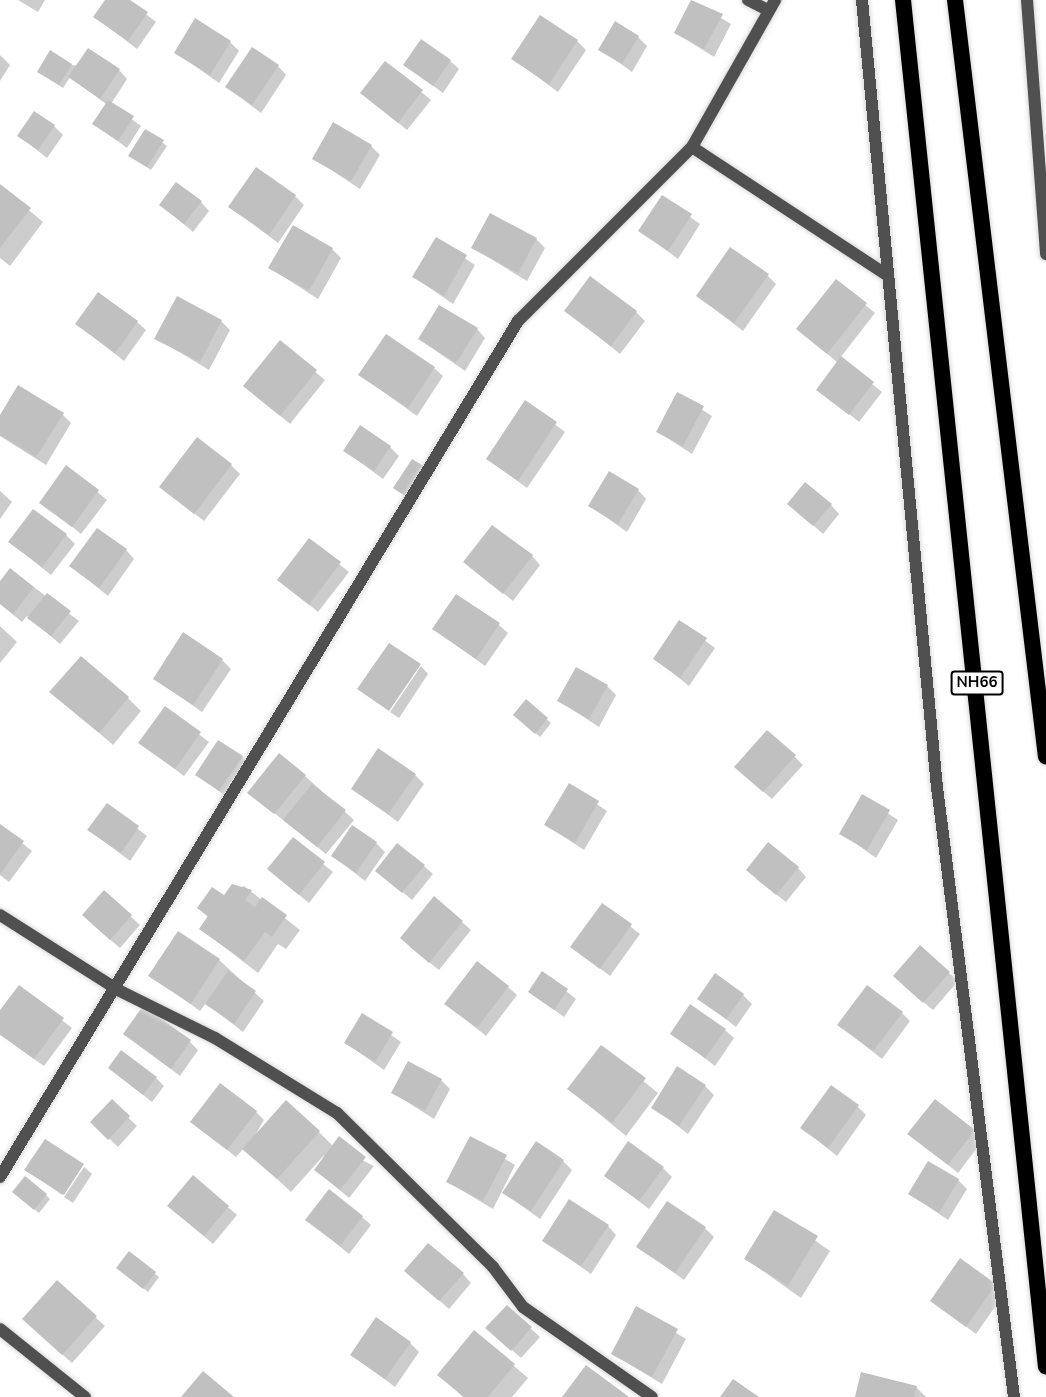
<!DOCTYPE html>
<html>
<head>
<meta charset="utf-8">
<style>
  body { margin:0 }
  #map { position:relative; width:1046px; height:1397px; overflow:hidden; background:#fff; font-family:"Nunito Sans",sans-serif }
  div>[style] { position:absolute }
  .shadow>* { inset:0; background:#0003 }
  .building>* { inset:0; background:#c0c0c0 }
  .roads { filter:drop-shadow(0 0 2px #dbdbdb) drop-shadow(0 0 2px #dbdbdb) }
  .minor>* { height:12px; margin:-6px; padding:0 6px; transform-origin:6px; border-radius:6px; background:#505050 }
  .tertiary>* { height:12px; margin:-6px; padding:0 6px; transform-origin:6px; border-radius:6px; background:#505050 }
  .trunk>* { height:16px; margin:-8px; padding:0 8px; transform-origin:8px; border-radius:8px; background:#000 }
  span { translate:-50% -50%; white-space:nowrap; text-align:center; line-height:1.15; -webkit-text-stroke:4.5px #fff; paint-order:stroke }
  .shield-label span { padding:2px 4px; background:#fff; border:2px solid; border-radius:4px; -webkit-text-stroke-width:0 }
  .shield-label { font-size:15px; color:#000; font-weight:700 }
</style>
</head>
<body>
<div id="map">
  <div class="shadow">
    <div style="clip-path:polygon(18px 0,45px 0,38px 12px)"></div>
    <div style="clip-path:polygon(107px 0,128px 0,156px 22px,137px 49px,95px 17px)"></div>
    <div style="clip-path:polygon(693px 1px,731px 24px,714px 57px,676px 33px)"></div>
    <div style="clip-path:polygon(638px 37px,647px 46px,632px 72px,600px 49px)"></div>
    <div style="clip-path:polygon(577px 41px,586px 50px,558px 92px,513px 59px)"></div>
    <div style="clip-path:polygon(230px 42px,239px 51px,219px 83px,175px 52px)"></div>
    <div style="clip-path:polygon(0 55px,10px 65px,0 81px)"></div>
    <div style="clip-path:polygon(450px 61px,459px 69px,443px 93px,405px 65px)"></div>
    <div style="clip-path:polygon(386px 63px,431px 100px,407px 130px,362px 93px)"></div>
    <div style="clip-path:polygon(71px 65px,119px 70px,127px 79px,111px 104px,141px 126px,127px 148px,94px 124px,106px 104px,70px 77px,63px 88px,43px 75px)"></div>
    <div style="clip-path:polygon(278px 66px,286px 75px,261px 113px,227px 87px)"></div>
    <div style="clip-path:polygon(54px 126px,63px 135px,47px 158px,19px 136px)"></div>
    <div style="clip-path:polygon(146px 131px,167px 146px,151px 170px,134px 159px)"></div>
    <div style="clip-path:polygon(371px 146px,380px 155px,360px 189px,313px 158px)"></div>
    <div style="clip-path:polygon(0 186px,43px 222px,10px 266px,0 258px)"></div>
    <div style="clip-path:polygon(295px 196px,304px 205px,278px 243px,230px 207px)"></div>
    <div style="clip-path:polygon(662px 197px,700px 224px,678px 259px,640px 231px)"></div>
    <div style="clip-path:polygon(201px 202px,209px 211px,193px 232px,161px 205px)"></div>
    <div style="clip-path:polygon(436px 239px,475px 265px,453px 304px,414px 277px)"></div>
    <div style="clip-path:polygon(536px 239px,545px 248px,527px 281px,473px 248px)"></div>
    <div style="clip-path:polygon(332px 249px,341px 258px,318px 299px,270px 268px)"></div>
    <div style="clip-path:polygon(768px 276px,776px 284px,743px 331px,698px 296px)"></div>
    <div style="clip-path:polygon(836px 281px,875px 313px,840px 358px,882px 392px,859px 422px,818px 389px,838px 363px,798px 329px)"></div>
    <div style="clip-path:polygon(566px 311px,636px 312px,645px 321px,620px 354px)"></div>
    <div style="clip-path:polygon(221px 321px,230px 330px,209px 370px,156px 338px)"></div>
    <div style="clip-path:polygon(137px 322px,146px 330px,124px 361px,77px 324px)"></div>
    <div style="clip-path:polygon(477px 329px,485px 338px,465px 371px,419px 339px)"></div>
    <div style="clip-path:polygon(280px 343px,325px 380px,290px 424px,245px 386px)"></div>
    <div style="clip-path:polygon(434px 368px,443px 376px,417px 416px,360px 375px)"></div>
    <div style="clip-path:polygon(678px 394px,712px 416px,692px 454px,658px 432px)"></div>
    <div style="clip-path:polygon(525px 402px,565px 432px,527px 488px,488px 459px)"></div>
    <div style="clip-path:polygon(63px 415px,71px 423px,46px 465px,0 436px,0 418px)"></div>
    <div style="clip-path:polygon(390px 447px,399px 456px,383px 479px,345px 451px)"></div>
    <div style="clip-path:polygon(231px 465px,240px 474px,204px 521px,161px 487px)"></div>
    <div style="clip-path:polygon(67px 467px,107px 500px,81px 534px,41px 502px)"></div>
    <div style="clip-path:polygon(638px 490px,646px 499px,627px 532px,590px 506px)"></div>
    <div style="clip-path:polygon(0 491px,12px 502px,0 519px)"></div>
    <div style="clip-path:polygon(789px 504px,831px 505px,839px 514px,823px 534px)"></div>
    <div style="clip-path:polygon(66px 535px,75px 544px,51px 575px,10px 542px)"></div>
    <div style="clip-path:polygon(309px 540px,349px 572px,318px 612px,279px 580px)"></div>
    <div style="clip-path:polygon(126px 550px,134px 559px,108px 596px,71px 566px)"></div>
    <div style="clip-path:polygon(532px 556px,540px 565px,513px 601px,465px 562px)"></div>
    <div style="clip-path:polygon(11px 570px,79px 621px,60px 644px,27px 616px,22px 622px,0 604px,0 584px)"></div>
    <div style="clip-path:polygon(680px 622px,715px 648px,689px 686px,655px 659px)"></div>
    <div style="clip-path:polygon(499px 625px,508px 633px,485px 666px,434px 629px)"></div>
    <div style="clip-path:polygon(0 626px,17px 642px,0 663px)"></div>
    <div style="clip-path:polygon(222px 660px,231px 669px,202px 712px,155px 679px)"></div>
    <div style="clip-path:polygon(421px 666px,428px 674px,399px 718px,390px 712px)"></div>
    <div style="clip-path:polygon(607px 686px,616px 695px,599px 727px,559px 701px)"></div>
    <div style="clip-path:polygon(52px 692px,128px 698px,141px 711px,113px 745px)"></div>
    <div style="clip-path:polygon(526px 702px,551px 723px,540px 737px,519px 719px)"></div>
    <div style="clip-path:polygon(165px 708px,209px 742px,184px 776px,140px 743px)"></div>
    <div style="clip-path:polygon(794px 756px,803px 765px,772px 799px,745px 776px)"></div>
    <div style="clip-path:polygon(242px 757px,251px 766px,229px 799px,197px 774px)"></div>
    <div style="clip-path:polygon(415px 775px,424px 784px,398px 822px,353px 789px)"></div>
    <div style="clip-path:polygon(305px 776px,354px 820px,326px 854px,249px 793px)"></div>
    <div style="clip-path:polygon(569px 785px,607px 811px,584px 850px,546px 825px)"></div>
    <div style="clip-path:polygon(862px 796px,898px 820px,876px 858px,841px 833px)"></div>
    <div style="clip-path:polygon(107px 805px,147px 836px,130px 861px,89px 830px)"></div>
    <div style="clip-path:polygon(0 825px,32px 851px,9px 882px,0 875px)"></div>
    <div style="clip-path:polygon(293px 839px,333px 872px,309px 903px,278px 878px)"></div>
    <div style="clip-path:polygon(376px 843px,385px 852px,365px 881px,333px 856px)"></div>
    <div style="clip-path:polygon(424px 866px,433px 874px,412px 900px,377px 871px)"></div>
    <div style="clip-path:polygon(798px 868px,806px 877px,786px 902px,756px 879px)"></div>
    <div style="clip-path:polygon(244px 886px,300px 930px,286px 949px,278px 944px,258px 973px,201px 929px,209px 918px,198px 908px)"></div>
    <div style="clip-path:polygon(104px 892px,140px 925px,120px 948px,92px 924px)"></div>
    <div style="clip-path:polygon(603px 905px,640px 934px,610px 976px,572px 947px)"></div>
    <div style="clip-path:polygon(462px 922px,471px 930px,439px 970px,410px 947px)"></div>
    <div style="clip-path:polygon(219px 960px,264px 1001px,243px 1032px,206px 1003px,200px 1011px,150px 975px)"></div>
    <div style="clip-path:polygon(543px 973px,576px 999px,564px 1017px,530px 992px)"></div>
    <div style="clip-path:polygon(949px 973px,958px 981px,933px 1010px,903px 985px)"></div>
    <div style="clip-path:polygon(19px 987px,72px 1028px,44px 1066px,0 1035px,0 1013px)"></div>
    <div style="clip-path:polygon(508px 987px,517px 995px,486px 1036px,446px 1004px)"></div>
    <div style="clip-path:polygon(743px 995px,752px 1004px,736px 1027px,699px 998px)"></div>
    <div style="clip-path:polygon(902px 1013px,910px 1021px,882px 1059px,839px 1025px)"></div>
    <div style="clip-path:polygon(363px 1015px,401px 1042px,384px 1070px,346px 1043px)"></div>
    <div style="clip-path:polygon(725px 1030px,734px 1038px,715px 1066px,672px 1033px)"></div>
    <div style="clip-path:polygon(125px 1034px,190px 1042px,198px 1050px,180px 1076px)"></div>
    <div style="clip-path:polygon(601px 1047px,658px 1093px,626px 1136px,569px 1089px)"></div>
    <div style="clip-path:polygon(109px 1068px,156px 1078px,164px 1086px,152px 1102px)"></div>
    <div style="clip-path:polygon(441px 1080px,450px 1089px,434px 1119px,393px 1093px)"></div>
    <div style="clip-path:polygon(705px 1086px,714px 1095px,688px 1134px,653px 1107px)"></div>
    <div style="clip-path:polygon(935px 1101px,983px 1140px,958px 1173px,909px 1134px)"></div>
    <div style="clip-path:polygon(112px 1102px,137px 1126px,118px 1147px,92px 1122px)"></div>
    <div style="clip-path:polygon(858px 1107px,866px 1115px,837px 1156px,802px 1128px)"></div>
    <div style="clip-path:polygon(256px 1112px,264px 1120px,253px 1139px,319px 1132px,333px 1146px,374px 1166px,349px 1198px,316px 1170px,325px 1154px,291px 1192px,244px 1148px,236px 1157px,192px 1122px)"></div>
    <div style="clip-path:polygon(470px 1138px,515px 1165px,493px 1209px,448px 1182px)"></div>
    <div style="clip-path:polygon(563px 1161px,572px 1170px,540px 1219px,504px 1193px)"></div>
    <div style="clip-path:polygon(81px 1165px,62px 1195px,26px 1169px)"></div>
    <div style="clip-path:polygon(84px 1167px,92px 1174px,73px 1203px,64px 1197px)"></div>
    <div style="clip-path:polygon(663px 1168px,672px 1177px,649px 1209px,606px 1176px)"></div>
    <div style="clip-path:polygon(193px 1177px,237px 1215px,213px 1244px,169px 1206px)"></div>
    <div style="clip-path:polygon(958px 1180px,967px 1189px,948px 1220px,910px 1194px)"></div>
    <div style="clip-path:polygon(46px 1195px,50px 1199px,39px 1213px,18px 1196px)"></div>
    <div style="clip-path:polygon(775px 1212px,830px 1251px,801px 1298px,746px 1259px)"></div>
    <div style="clip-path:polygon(362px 1217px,371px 1225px,349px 1254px,307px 1220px)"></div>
    <div style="clip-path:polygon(608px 1226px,616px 1235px,591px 1274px,544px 1241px)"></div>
    <div style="clip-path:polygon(705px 1228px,714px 1237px,684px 1280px,638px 1246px)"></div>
    <div style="clip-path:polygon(129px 1253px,159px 1277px,148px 1292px,122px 1271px)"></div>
    <div style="clip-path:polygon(960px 1260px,1004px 1294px,976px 1334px,932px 1301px)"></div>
    <div style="clip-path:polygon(463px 1274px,471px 1283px,449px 1309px,415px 1279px)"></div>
    <div style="clip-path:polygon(57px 1282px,105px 1326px,72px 1363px,33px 1328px)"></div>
    <div style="clip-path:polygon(507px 1307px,540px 1337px,521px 1358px,496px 1336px)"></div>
    <div style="clip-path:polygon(637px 1309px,686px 1339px,662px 1384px,613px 1354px)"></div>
    <div style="clip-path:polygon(475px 1332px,528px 1378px,512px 1397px,463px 1397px,439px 1375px)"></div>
    <div style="clip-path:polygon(410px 1343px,419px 1352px,395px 1387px,352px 1355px)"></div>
    <div style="clip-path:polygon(916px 1387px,926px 1397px,857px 1397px)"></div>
  </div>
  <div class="building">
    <div style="clip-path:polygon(105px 0,130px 0,148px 12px,128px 41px,93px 17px)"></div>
    <div style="clip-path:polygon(691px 0,723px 14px,704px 49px,674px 33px)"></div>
    <div style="clip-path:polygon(540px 15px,578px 40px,549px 84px,511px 59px)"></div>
    <div style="clip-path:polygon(195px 18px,231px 41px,210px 75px,174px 53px)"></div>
    <div style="clip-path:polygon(615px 21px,639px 36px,622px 64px,598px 50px)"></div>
    <div style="clip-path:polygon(421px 39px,451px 60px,433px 86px,403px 65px)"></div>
    <div style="clip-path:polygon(252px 47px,279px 65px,252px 105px,225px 87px)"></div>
    <div style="clip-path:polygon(88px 48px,120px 69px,100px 99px,68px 77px)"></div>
    <div style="clip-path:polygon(50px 50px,72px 64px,59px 85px,37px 72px)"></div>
    <div style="clip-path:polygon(385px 61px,423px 90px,398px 123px,360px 93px)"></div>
    <div style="clip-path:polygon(108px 100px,134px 116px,118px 141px,92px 124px)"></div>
    <div style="clip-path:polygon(34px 111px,55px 125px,38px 150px,17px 136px)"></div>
    <div style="clip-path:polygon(333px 122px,372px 145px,351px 181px,312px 159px)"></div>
    <div style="clip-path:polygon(145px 129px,164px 140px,147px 167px,128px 156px)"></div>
    <div style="clip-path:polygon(256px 167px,296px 195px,269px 235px,228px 207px)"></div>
    <div style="clip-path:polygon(176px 182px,202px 201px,184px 224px,159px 205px)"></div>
    <div style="clip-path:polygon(0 184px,31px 208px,0 248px)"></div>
    <div style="clip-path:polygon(662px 195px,692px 214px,668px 251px,638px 231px)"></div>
    <div style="clip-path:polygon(490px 213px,537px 238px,518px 273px,471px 248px)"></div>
    <div style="clip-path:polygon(293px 225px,333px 248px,309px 291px,268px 268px)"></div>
    <div style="clip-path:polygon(436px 237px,467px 255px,444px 296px,412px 277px)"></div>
    <div style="clip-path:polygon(730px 247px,769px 274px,734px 323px,696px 296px)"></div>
    <div style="clip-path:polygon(590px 276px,637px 311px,611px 346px,564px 311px)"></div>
    <div style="clip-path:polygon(836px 279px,867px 303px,827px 354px,796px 329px)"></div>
    <div style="clip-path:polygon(98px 292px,138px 321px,115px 353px,75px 324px)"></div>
    <div style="clip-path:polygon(177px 296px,222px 320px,200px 362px,154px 339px)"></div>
    <div style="clip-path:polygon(439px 305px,478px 328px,456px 363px,418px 339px)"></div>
    <div style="clip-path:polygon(386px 334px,435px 367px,408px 408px,358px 375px)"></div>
    <div style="clip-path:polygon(280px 340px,317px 370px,280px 416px,243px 386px)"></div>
    <div style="clip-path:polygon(841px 356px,874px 382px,849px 415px,816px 390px)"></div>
    <div style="clip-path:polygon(18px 385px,64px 413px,36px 457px,0 435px,0 415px)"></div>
    <div style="clip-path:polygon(677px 392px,704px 406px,683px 446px,656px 432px)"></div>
    <div style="clip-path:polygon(525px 400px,557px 422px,518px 481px,486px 459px)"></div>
    <div style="clip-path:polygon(360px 425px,391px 446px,374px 471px,343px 451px)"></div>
    <div style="clip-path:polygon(197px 437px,232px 464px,194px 514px,159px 487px)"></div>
    <div style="clip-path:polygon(412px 459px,427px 468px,408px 498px,393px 488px)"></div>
    <div style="clip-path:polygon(66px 465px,99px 490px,72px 527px,39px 503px)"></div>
    <div style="clip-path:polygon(609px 471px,639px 489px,618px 524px,588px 506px)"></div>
    <div style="clip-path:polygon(805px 482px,832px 504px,813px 526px,787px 504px)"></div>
    <div style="clip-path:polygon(33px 509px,67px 534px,42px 567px,8px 542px)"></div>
    <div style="clip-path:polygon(492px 525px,533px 555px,503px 594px,463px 562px)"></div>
    <div style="clip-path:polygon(97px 528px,127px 549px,99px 588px,69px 566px)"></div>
    <div style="clip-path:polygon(309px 538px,341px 562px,309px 605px,277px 580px)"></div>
    <div style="clip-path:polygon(10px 568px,34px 587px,13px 614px,0 604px,0 581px)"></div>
    <div style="clip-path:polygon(47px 593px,71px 611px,51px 636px,27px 618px)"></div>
    <div style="clip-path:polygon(456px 594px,500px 623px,476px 659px,432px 629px)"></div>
    <div style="clip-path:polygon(679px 620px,707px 638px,680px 678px,653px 659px)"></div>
    <div style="clip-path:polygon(183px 632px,223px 659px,193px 705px,153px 679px)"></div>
    <div style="clip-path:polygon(389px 643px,421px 664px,389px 711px,357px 689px)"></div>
    <div style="clip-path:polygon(81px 656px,129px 697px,99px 733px,49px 692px)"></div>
    <div style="clip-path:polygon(576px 667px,608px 685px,589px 719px,557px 701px)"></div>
    <div style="clip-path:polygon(526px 699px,548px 718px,535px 734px,513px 715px)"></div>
    <div style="clip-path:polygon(165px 706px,201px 732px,175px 769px,138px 743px)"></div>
    <div style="clip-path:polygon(767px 730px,796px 755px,763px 792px,734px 767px)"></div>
    <div style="clip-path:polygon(218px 740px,243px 756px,219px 791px,195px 775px)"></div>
    <div style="clip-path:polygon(378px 748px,416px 774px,388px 814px,351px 789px)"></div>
    <div style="clip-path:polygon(279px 753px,306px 775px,274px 814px,247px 793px)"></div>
    <div style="clip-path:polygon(569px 783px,599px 801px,575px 843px,544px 825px)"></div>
    <div style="clip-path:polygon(312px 784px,346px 810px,317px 847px,283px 820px)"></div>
    <div style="clip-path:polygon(862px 794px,890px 810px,867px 850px,839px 834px)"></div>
    <div style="clip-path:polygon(107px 803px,139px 826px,121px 853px,87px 830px)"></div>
    <div style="clip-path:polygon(0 824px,24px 841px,0 874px)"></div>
    <div style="clip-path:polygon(352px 825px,377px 842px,356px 873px,331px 856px)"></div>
    <div style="clip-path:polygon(293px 837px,325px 862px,299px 895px,267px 869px)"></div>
    <div style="clip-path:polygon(768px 842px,799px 867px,776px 895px,746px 870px)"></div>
    <div style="clip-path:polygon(397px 843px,425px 865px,402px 893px,375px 871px)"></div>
    <div style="clip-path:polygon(232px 884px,252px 890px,245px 900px,255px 907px,262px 897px,287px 915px,272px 937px,265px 932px,244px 961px,199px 929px,208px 916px,197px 908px,212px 887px,224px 895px)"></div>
    <div style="clip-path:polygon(104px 890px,132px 915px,110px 940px,82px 915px)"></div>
    <div style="clip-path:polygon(434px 896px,463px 921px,429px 963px,400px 938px)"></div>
    <div style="clip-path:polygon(602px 903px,632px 924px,600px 969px,570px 947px)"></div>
    <div style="clip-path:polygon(178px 931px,220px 959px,191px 1004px,148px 976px)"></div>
    <div style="clip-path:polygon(920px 945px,950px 972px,923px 1003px,893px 976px)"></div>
    <div style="clip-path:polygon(477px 961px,509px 986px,477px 1028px,444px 1004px)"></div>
    <div style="clip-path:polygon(228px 971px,256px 991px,234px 1024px,205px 1004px)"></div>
    <div style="clip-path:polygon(542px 971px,568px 989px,554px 1010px,528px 992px)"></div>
    <div style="clip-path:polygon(715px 973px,744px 994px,726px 1019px,697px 999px)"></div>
    <div style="clip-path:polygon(19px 985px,64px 1018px,34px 1059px,0 1034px,0 1010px)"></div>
    <div style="clip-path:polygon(867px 985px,903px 1012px,873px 1051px,837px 1025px)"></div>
    <div style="clip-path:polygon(690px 1004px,726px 1029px,705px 1058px,670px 1034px)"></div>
    <div style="clip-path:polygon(143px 1006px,191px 1040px,171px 1069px,123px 1034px)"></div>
    <div style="clip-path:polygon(362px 1013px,393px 1032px,375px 1062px,344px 1043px)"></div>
    <div style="clip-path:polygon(601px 1045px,646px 1078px,612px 1123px,567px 1089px)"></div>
    <div style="clip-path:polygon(121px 1050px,157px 1077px,143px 1095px,108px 1068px)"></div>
    <div style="clip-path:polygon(408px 1061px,442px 1079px,425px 1111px,391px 1093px)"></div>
    <div style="clip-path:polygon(677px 1066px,706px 1085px,679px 1126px,651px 1108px)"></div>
    <div style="clip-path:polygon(220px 1083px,257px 1111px,227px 1150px,190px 1122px)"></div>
    <div style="clip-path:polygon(831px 1085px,859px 1105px,828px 1148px,800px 1128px)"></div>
    <div style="clip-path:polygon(112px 1099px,130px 1116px,108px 1140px,90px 1122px)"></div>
    <div style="clip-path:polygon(935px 1099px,975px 1130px,948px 1165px,907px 1134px)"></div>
    <div style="clip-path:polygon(286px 1100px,320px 1131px,277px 1179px,242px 1149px)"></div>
    <div style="clip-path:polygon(339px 1136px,366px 1157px,340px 1190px,314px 1170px)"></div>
    <div style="clip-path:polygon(470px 1136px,507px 1155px,483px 1201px,446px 1182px)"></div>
    <div style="clip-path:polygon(45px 1139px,84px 1164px,64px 1195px,24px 1170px)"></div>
    <div style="clip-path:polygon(536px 1141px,564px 1160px,531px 1211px,502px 1193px)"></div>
    <div style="clip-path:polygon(628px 1141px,664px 1167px,639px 1201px,604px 1176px)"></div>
    <div style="clip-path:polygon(928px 1161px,959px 1179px,939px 1213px,908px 1194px)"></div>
    <div style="clip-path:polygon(193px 1175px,229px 1206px,204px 1236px,167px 1206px)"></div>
    <div style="clip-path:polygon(25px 1176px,47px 1194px,34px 1210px,12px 1192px)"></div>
    <div style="clip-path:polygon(329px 1189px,363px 1216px,340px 1246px,305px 1220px)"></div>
    <div style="clip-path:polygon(569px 1199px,609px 1225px,581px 1266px,542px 1241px)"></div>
    <div style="clip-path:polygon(667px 1201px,706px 1227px,675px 1273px,636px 1247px)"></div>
    <div style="clip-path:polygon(774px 1210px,818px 1236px,788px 1286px,744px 1259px)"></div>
    <div style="clip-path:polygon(428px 1243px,464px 1273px,439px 1301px,404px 1271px)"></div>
    <div style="clip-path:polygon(129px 1251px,156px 1272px,143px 1289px,116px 1268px)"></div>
    <div style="clip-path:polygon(960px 1258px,996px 1284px,966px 1327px,930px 1301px)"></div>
    <div style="clip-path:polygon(57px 1280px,97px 1316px,62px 1355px,22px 1319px)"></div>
    <div style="clip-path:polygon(507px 1305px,532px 1327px,511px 1351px,485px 1328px)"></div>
    <div style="clip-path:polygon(636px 1306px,678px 1329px,652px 1377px,611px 1354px)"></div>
    <div style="clip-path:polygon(376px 1317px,411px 1342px,385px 1379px,350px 1355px)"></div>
    <div style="clip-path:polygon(474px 1330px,515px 1364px,488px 1397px,464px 1397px,437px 1375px)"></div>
    <div style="clip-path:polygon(586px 1365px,629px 1397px,562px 1397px)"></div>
    <div style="clip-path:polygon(203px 1371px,234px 1397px,181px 1397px)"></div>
    <div style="clip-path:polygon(861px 1372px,917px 1386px,914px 1397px,855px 1397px)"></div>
    <div style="clip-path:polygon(733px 1379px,759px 1397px,720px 1397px)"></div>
  </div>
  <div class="roads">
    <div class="minor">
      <div style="left:748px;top:0;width:22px;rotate:27deg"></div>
      <div style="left:692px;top:147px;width:233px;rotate:33.3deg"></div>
      <div style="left:0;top:915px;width:140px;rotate:32.4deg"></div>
      <div style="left:118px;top:990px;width:108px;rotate:26.3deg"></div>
      <div style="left:215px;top:1038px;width:143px;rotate:31.6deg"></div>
      <div style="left:337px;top:1113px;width:219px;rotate:44.6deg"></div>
      <div style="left:493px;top:1267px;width:50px;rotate:53.1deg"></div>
      <div style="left:523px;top:1307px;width:157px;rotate:34.9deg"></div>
      <div style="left:0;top:1177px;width:1001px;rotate:-58.82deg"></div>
      <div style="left:518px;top:321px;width:246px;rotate:-45deg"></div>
      <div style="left:692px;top:147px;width:169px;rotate:-60.5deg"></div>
      <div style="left:0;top:1329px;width:109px;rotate:38.7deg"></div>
    </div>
    <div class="tertiary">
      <div style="left:862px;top:0;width:791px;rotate:84.56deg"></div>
      <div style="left:937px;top:787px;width:615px;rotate:82.81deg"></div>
      <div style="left:1027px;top:0;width:255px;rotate:85.7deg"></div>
    </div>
    <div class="trunk">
      <div style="left:903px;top:0;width:1374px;rotate:84.03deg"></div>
      <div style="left:955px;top:0;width:762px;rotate:83.15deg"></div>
    </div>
  </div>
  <div class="shield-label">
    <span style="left:977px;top:683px">NH66</span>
  </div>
</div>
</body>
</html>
